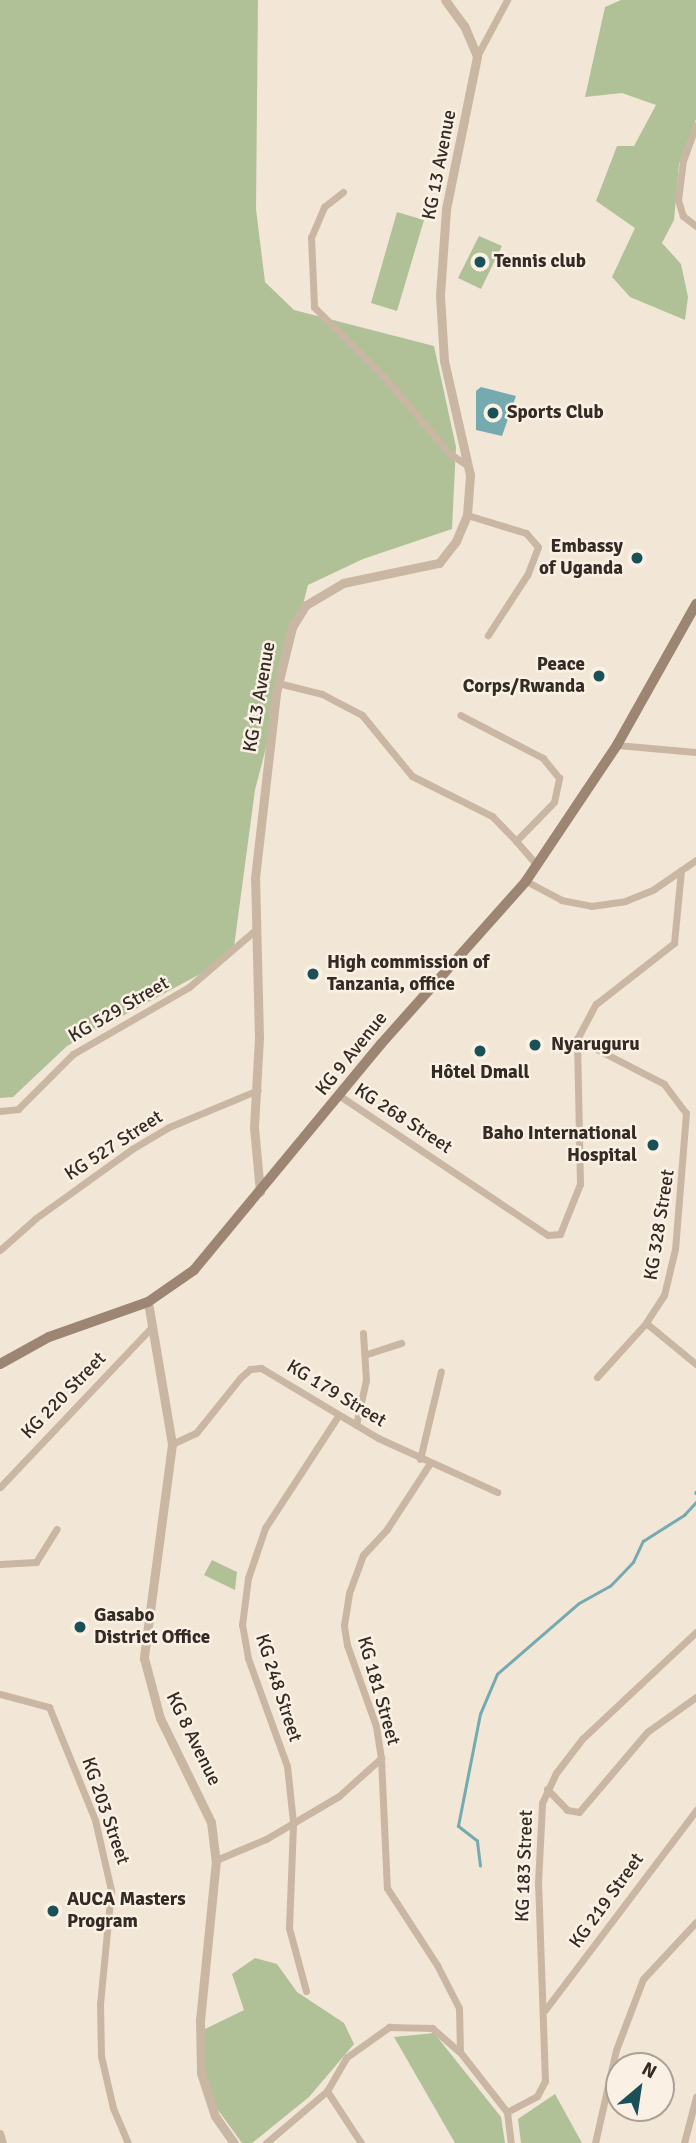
<!DOCTYPE html>
<html>
<head>
<meta charset="utf-8">
<style>
  body { margin:0 }
  #map { position:relative; width:696px; height:2143px; overflow:hidden; background:#f2e6d7; font-family:Signika,sans-serif }
  div>[style] { position:absolute }
  .green>* { inset:0; background:#b1c197 }
  .water>* { inset:0; background:#75aab0 }
  .stream>* { height:2.5px; margin:-1.25px; padding:0 1.25px; transform-origin:1.25px; border-radius:1.25px; background:#75aab0 }
  .minor>* { height:7px; margin:-3.5px; padding:0 3.5px; transform-origin:3.5px; border-radius:3.5px; background:#cab7a3 }
  .tertiary>* { height:9px; margin:-4.5px; padding:0 4.5px; transform-origin:4.5px; border-radius:4.5px; background:#cab7a3 }
  .secondary>* { height:10px; margin:-5px; padding:0 5px; transform-origin:5px; border-radius:5px; background:#9d8574 }
  .dots>* { width:19px; height:19px; translate:-50% -50%; box-sizing:border-box; border:4px solid #faf0e3; border-radius:50% }
  span { translate:-50% -50%; white-space:nowrap; text-align:center; line-height:1.15; -webkit-text-stroke:5px #faf0e3; paint-order:stroke }
  .street-label { font-size:19px; color:#342b25 }
  .poi-label { font-size:19px; color:#342b25; font-weight:700 }
  .left { translate:0 -50%; text-align:left }
  .right { translate:-100% -50%; text-align:right }
  .north { position:absolute; left:605px; top:2052px; width:70px; height:70px; box-sizing:border-box; background:#faf0e3; border:2px solid #aba197; border-radius:50%; rotate:29deg; font-size:19px; font-weight:700; line-height:28px; text-align:center; color:#342b25 }
  .north::after { content:''; display:block; margin:auto; width:24px; height:32px; background:#1a5057; clip-path:polygon(50% 0,100% 100%,50% 72%,0 100%) }
</style>
</head>
<body>
<div id="map">
  <div class="green">
    <div style="clip-path:polygon(0 0,258px 0,256px 209px,265px 282px,294px 310px,434px 346px,456px 447px,452px 529px,363px 559px,308px 585px,255px 790px,234px 947px,202px 973px,67px 1046px,13px 1097px,0 1098px)"></div>
    <div style="clip-path:polygon(621px 0,696px 0,696px 119px,679px 164px,674px 220px,662px 243px,681px 264px,688px 297px,685px 320px,630px 297px,612px 277px,635px 228px,596px 201px,617px 146px,634px 146px,656px 105px,622px 93px,585px 97px,605px 7px)"></div>
    <div style="clip-path:polygon(397px 212px,424px 220px,397px 311px,371px 303px)"></div>
    <div style="clip-path:polygon(479px 236px,502px 246px,481px 289px,458px 278px)"></div>
    <div style="clip-path:polygon(212px 1560px,237px 1572px,235px 1590px,204px 1575px)"></div>
    <div style="clip-path:polygon(255px 1958px,277px 1964px,297px 1992px,344px 2023px,354px 2044px,309px 2097px,252px 2143px,242px 2143px,213px 2103px,200px 2069px,203px 2030px,244px 2010px,232px 1974px)"></div>
    <div style="clip-path:polygon(434px 2033px,501px 2117px,505px 2143px,455px 2143px,394px 2037px)"></div>
    <div style="clip-path:polygon(555px 2094px,582px 2143px,521px 2143px,518px 2119px)"></div>
  </div>
  <div class="water">
    <div style="clip-path:polygon(481px 387px,516px 396px,502px 436px,476px 430px,476px 391px)"></div>
  </div>
  <div class="stream">
    <div style="left:696px;top:1492px;width:1px;rotate:90deg"></div>
    <div style="left:480px;top:1866px;width:25px;rotate:-97deg"></div>
    <div style="left:477px;top:1841px;width:24px;rotate:-142deg"></div>
    <div style="left:458px;top:1826px;width:114px;rotate:-78.9deg"></div>
    <div style="left:480px;top:1714px;width:43px;rotate:-67deg"></div>
    <div style="left:497px;top:1674px;width:108px;rotate:-40.9deg"></div>
    <div style="left:579px;top:1603px;width:35px;rotate:-29deg"></div>
    <div style="left:610px;top:1586px;width:33px;rotate:-46deg"></div>
    <div style="left:633px;top:1562px;width:23px;rotate:-65deg"></div>
    <div style="left:643px;top:1541px;width:49px;rotate:-32.4deg"></div>
    <div style="left:684px;top:1515px;width:18px;rotate:-47deg"></div>
  </div>
  <div class="minor">
    <div style="left:477px;top:56px;width:64px;rotate:-61.8deg"></div>
    <div style="left:696px;top:125px;width:37px;rotate:110deg"></div>
    <div style="left:683px;top:160px;width:40px;rotate:97.1deg"></div>
    <div style="left:678px;top:200px;width:17px;rotate:73deg"></div>
    <div style="left:683px;top:216px;width:16px;rotate:38deg"></div>
    <div style="left:343px;top:192px;width:24px;rotate:142deg"></div>
    <div style="left:324px;top:207px;width:33px;rotate:113deg"></div>
    <div style="left:311px;top:237px;width:70px;rotate:87.5deg"></div>
    <div style="left:314px;top:307px;width:102px;rotate:45deg"></div>
    <div style="left:386px;top:379px;width:97px;rotate:49.6deg"></div>
    <div style="left:449px;top:453px;width:23px;rotate:34deg"></div>
    <div style="left:467px;top:515px;width:62px;rotate:17deg"></div>
    <div style="left:526px;top:533px;width:18px;rotate:49deg"></div>
    <div style="left:538px;top:547px;width:30px;rotate:111deg"></div>
    <div style="left:527px;top:575px;width:72px;rotate:123deg"></div>
    <div style="left:278px;top:683px;width:45px;rotate:14deg"></div>
    <div style="left:322px;top:694px;width:45px;rotate:27.7deg"></div>
    <div style="left:362px;top:715px;width:79px;rotate:50.7deg"></div>
    <div style="left:412px;top:776px;width:89px;rotate:26.6deg"></div>
    <div style="left:492px;top:816px;width:35px;rotate:46deg"></div>
    <div style="left:516px;top:841px;width:54px;rotate:-45.7deg"></div>
    <div style="left:554px;top:802px;width:25px;rotate:-78deg"></div>
    <div style="left:559px;top:778px;width:26px;rotate:-129deg"></div>
    <div style="left:543px;top:758px;width:93px;rotate:-152.6deg"></div>
    <div style="left:617px;top:745px;width:79px;rotate:5.1deg"></div>
    <div style="left:516px;top:841px;width:32px;rotate:49deg"></div>
    <div style="left:526px;top:881px;width:40px;rotate:28deg"></div>
    <div style="left:561px;top:900px;width:31px;rotate:11deg"></div>
    <div style="left:591px;top:906px;width:34px;rotate:-8deg"></div>
    <div style="left:625px;top:901px;width:31px;rotate:-22deg"></div>
    <div style="left:654px;top:889px;width:51px;rotate:-34.6deg"></div>
    <div style="left:577px;top:1039px;width:98px;rotate:27.3deg"></div>
    <div style="left:664px;top:1084px;width:36px;rotate:53deg"></div>
    <div style="left:686px;top:1113px;width:136px;rotate:94.6deg"></div>
    <div style="left:675px;top:1249px;width:47px;rotate:103.4deg"></div>
    <div style="left:664px;top:1295px;width:33px;rotate:123deg"></div>
    <div style="left:646px;top:1323px;width:73px;rotate:132.2deg"></div>
    <div style="left:340px;top:1096px;width:250px;rotate:33.8deg"></div>
    <div style="left:548px;top:1235px;width:12px;rotate:-5deg"></div>
    <div style="left:560px;top:1234px;width:54px;rotate:-68.2deg"></div>
    <div style="left:580px;top:1184px;width:145px;rotate:-91.2deg"></div>
    <div style="left:577px;top:1039px;width:40px;rotate:-62deg"></div>
    <div style="left:596px;top:1004px;width:99px;rotate:-38deg"></div>
    <div style="left:674px;top:943px;width:73px;rotate:-84.5deg"></div>
    <div style="left:0;top:1111px;width:18px;rotate:-6deg"></div>
    <div style="left:18px;top:1109px;width:78px;rotate:-45deg"></div>
    <div style="left:73px;top:1054px;width:134px;rotate:-30deg"></div>
    <div style="left:189px;top:987px;width:86px;rotate:-40.7deg"></div>
    <div style="left:0;top:1250px;width:48px;rotate:-41.6deg"></div>
    <div style="left:36px;top:1218px;width:118px;rotate:-35.7deg"></div>
    <div style="left:132px;top:1149px;width:43px;rotate:-30.7deg"></div>
    <div style="left:169px;top:1127px;width:96px;rotate:-22.6deg"></div>
    <div style="left:646px;top:1323px;width:65px;rotate:39.4deg"></div>
    <div style="left:367px;top:1354px;width:36px;rotate:-18deg"></div>
    <div style="left:356px;top:1425px;width:46px;rotate:-77.5deg"></div>
    <div style="left:366px;top:1380px;width:47px;rotate:-93.7deg"></div>
    <div style="left:172px;top:1444px;width:26px;rotate:-25deg"></div>
    <div style="left:196px;top:1433px;width:70px;rotate:-51.3deg"></div>
    <div style="left:240px;top:1378px;width:13px;rotate:-42deg"></div>
    <div style="left:250px;top:1369px;width:11px;rotate:-5deg"></div>
    <div style="left:261px;top:1368px;width:136px;rotate:30.9deg"></div>
    <div style="left:378px;top:1438px;width:131px;rotate:24.4deg"></div>
    <div style="left:420px;top:1459px;width:90px;rotate:-76.6deg"></div>
    <div style="left:0;top:1487px;width:219px;rotate:-46.5deg"></div>
    <div style="left:0;top:1564px;width:36px;rotate:-3deg"></div>
    <div style="left:36px;top:1562px;width:39px;rotate:-58deg"></div>
    <div style="left:0;top:1694px;width:51px;rotate:14.9deg"></div>
    <div style="left:49px;top:1707px;width:122px;rotate:67.8deg"></div>
    <div style="left:95px;top:1820px;width:72px;rotate:77.1deg"></div>
    <div style="left:111px;top:1890px;width:115px;rotate:95.5deg"></div>
    <div style="left:100px;top:2004px;width:52px;rotate:88.9deg"></div>
    <div style="left:101px;top:2056px;width:53px;rotate:77deg"></div>
    <div style="left:113px;top:2108px;width:38px;rotate:67deg"></div>
    <div style="left:381px;top:1758px;width:130px;rotate:87.4deg"></div>
    <div style="left:387px;top:1888px;width:92px;rotate:57deg"></div>
    <div style="left:437px;top:1965px;width:48px;rotate:62.9deg"></div>
    <div style="left:459px;top:2008px;width:43px;rotate:88.7deg"></div>
    <div style="left:547px;top:1789px;width:29px;rotate:46deg"></div>
    <div style="left:567px;top:1810px;width:12px;rotate:9deg"></div>
    <div style="left:579px;top:1812px;width:105px;rotate:-49.6deg"></div>
    <div style="left:647px;top:1732px;width:60px;rotate:-35.5deg"></div>
    <div style="left:216px;top:1860px;width:54px;rotate:-22.8deg"></div>
    <div style="left:266px;top:1839px;width:85px;rotate:-30.5deg"></div>
    <div style="left:339px;top:1796px;width:57px;rotate:-42.1deg"></div>
    <div style="left:381px;top:1758px;width:32px;rotate:-99deg"></div>
    <div style="left:376px;top:1726px;width:86px;rotate:-109.7deg"></div>
    <div style="left:347px;top:1645px;width:20px;rotate:-99deg"></div>
    <div style="left:344px;top:1625px;width:32px;rotate:-81deg"></div>
    <div style="left:349px;top:1593px;width:40px;rotate:-69.8deg"></div>
    <div style="left:363px;top:1555px;width:35px;rotate:-47deg"></div>
    <div style="left:387px;top:1529px;width:79px;rotate:-56.9deg"></div>
    <div style="left:306px;top:1991px;width:65px;rotate:-105.1deg"></div>
    <div style="left:289px;top:1928px;width:106px;rotate:-87.8deg"></div>
    <div style="left:293px;top:1822px;width:56px;rotate:-96.1deg"></div>
    <div style="left:287px;top:1766px;width:115px;rotate:-109.9deg"></div>
    <div style="left:248px;top:1658px;width:34px;rotate:-100deg"></div>
    <div style="left:242px;top:1625px;width:47px;rotate:-82.7deg"></div>
    <div style="left:248px;top:1578px;width:53px;rotate:-71.2deg"></div>
    <div style="left:265px;top:1528px;width:134px;rotate:-56.9deg"></div>
    <div style="left:545px;top:2010px;width:251px;rotate:-52.9deg"></div>
    <div style="left:327px;top:2091px;width:62px;rotate:56.8deg"></div>
    <div style="left:507px;top:2112px;width:34px;rotate:-28deg"></div>
    <div style="left:537px;top:2096px;width:17px;rotate:-62deg"></div>
    <div style="left:545px;top:2081px;width:198px;rotate:-92deg"></div>
    <div style="left:538px;top:1883px;width:80px;rotate:-87.1deg"></div>
    <div style="left:542px;top:1803px;width:33px;rotate:-65deg"></div>
    <div style="left:556px;top:1773px;width:43px;rotate:-52.6deg"></div>
    <div style="left:582px;top:1739px;width:156px;rotate:-43.2deg"></div>
    <div style="left:507px;top:2112px;width:31px;rotate:83deg"></div>
    <div style="left:0;top:2133px;width:10px;rotate:73deg"></div>
    <div style="left:266px;top:2143px;width:80px;rotate:-40.4deg"></div>
    <div style="left:327px;top:2091px;width:39px;rotate:-60deg"></div>
    <div style="left:347px;top:2057px;width:52px;rotate:-35.5deg"></div>
    <div style="left:389px;top:2027px;width:43px;rotate:1.3deg"></div>
    <div style="left:432px;top:2028px;width:37px;rotate:41deg"></div>
    <div style="left:460px;top:2052px;width:76px;rotate:51.9deg"></div>
    <div style="left:595px;top:2143px;width:95px;rotate:-77.3deg"></div>
    <div style="left:616px;top:2050px;width:76px;rotate:-69.2deg"></div>
    <div style="left:643px;top:1979px;width:78px;rotate:-47.1deg"></div>
    <div style="left:684px;top:2143px;width:48px;rotate:-75.4deg"></div>
  </div>
  <div class="tertiary">
    <div style="left:260px;top:1192px;width:65px;rotate:-95.3deg"></div>
    <div style="left:254px;top:1127px;width:89px;rotate:-86.8deg"></div>
    <div style="left:259px;top:1038px;width:160px;rotate:-91.4deg"></div>
    <div style="left:255px;top:878px;width:186px;rotate:-83.5deg"></div>
    <div style="left:276px;top:693px;width:68px;rotate:-76.4deg"></div>
    <div style="left:292px;top:627px;width:26px;rotate:-58deg"></div>
    <div style="left:306px;top:605px;width:43px;rotate:-30.7deg"></div>
    <div style="left:343px;top:583px;width:98px;rotate:-11.8deg"></div>
    <div style="left:439px;top:563px;width:28px;rotate:-52deg"></div>
    <div style="left:456px;top:541px;width:28px;rotate:-67deg"></div>
    <div style="left:467px;top:515px;width:40px;rotate:-85.7deg"></div>
    <div style="left:470px;top:475px;width:117px;rotate:-102.8deg"></div>
    <div style="left:444px;top:361px;width:66px;rotate:-93.5deg"></div>
    <div style="left:440px;top:295px;width:86px;rotate:-86deg"></div>
    <div style="left:446px;top:209px;width:156px;rotate:-78.5deg"></div>
    <div style="left:477px;top:56px;width:33px;rotate:-113deg"></div>
    <div style="left:464px;top:26px;width:32px;rotate:-126deg"></div>
    <div style="left:148px;top:1302px;width:144px;rotate:80.4deg"></div>
    <div style="left:172px;top:1444px;width:216px;rotate:97.5deg"></div>
    <div style="left:144px;top:1658px;width:62px;rotate:75.1deg"></div>
    <div style="left:160px;top:1718px;width:116px;rotate:63.9deg"></div>
    <div style="left:211px;top:1822px;width:38px;rotate:83deg"></div>
    <div style="left:216px;top:1860px;width:161px;rotate:95.7deg"></div>
    <div style="left:200px;top:2020px;width:53px;rotate:88.9deg"></div>
    <div style="left:201px;top:2073px;width:45px;rotate:72deg"></div>
    <div style="left:215px;top:2116px;width:33px;rotate:55deg"></div>
  </div>
  <div class="secondary">
    <div style="left:0;top:1364px;width:56px;rotate:-28.9deg"></div>
    <div style="left:49px;top:1337px;width:105px;rotate:-19.5deg"></div>
    <div style="left:148px;top:1302px;width:56px;rotate:-34.8deg"></div>
    <div style="left:194px;top:1270px;width:293px;rotate:-50.4deg"></div>
    <div style="left:381px;top:1044px;width:218px;rotate:-48.3deg"></div>
    <div style="left:526px;top:881px;width:164px;rotate:-56.2deg"></div>
    <div style="left:617px;top:745px;width:162px;rotate:-60.7deg"></div>
  </div>
  <div class="dots">
    <div style="left:480px;top:262px;background:#1a5057"></div>
    <div style="left:493px;top:413px;background:#1a5057"></div>
    <div style="left:637px;top:558px;background:#1a5057"></div>
    <div style="left:599px;top:676px;background:#1a5057"></div>
    <div style="left:313px;top:974px;background:#1a5057"></div>
    <div style="left:535px;top:1045px;background:#1a5057"></div>
    <div style="left:480px;top:1051px;background:#1a5057"></div>
    <div style="left:653px;top:1145px;background:#1a5057"></div>
    <div style="left:80px;top:1627px;background:#1a5057"></div>
    <div style="left:53px;top:1911px;background:#1a5057"></div>
  </div>
  <div class="street-label">
    <span style="left:440px;top:165px;rotate:-79deg">KG 13 Avenue</span>
    <span style="left:260px;top:697px;rotate:-80deg">KG 13 Avenue</span>
    <span style="left:119px;top:1010px;rotate:-30deg">KG 529 Street</span>
    <span style="left:352px;top:1054px;rotate:-51deg">KG 9 Avenue</span>
    <span style="left:403px;top:1119px;rotate:33deg">KG 268 Street</span>
    <span style="left:114px;top:1146px;rotate:-33deg">KG 527 Street</span>
    <span style="left:660px;top:1225px;rotate:-81deg">KG 328 Street</span>
    <span style="left:336px;top:1394px;rotate:31deg">KG 179 Street</span>
    <span style="left:64px;top:1396px;rotate:-46deg">KG 220 Street</span>
    <span style="left:278px;top:1688px;rotate:72deg">KG 248 Street</span>
    <span style="left:378px;top:1691px;rotate:74deg">KG 181 Street</span>
    <span style="left:193px;top:1739px;rotate:64deg">KG 8 Avenue</span>
    <span style="left:105px;top:1811px;rotate:71deg">KG 203 Street</span>
    <span style="left:525px;top:1866px;rotate:-88deg">KG 183 Street</span>
    <span style="left:607px;top:1901px;rotate:-54deg">KG 219 Street</span>
  </div>
  <div class="poi-label">
    <span class="left" style="left:494px;top:262px">Tennis club</span>
    <span class="left" style="left:507px;top:413px">Sports Club</span>
    <span class="right" style="left:623px;top:558px">Embassy<br>of Uganda</span>
    <span class="right" style="left:585px;top:676px">Peace<br>Corps/Rwanda</span>
    <span class="left" style="left:327px;top:974px">High commission of<br>Tanzania, office</span>
    <span class="left" style="left:551px;top:1045px">Nyaruguru</span>
    <span style="left:480px;top:1073px">Hôtel Dmall</span>
    <span class="right" style="left:637px;top:1145px">Baho International<br>Hospital</span>
    <span class="left" style="left:94px;top:1627px">Gasabo<br>District Office</span>
    <span class="left" style="left:67px;top:1911px">AUCA Masters<br>Program</span>
  </div>
  <div class="north">N</div>
</div>
</body>
</html>
